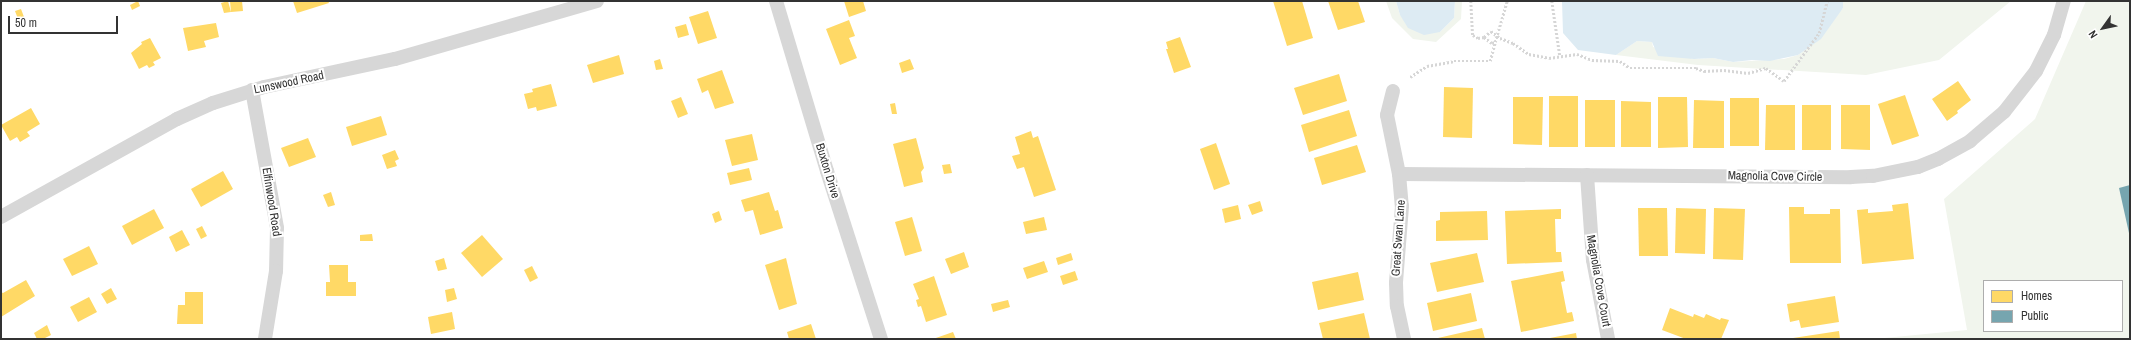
<!DOCTYPE html>
<html>
<head>
<meta charset="utf-8">
<style>
  body { margin:0 }
  #map { position:relative; width:2131px; height:340px; overflow:hidden; background:#fff; font-family:"Archivo Narrow",sans-serif }
  div>[style] { position:absolute }
  .green>* { inset:0; background:#f1f5ed }
  .water>* { inset:0; background:#ddebf3 }
  .homes>* { inset:0; background:#ffd966 }
  .public>* { inset:0; background:#76a5af }
  .path>* { height:2.5px; margin-top:-1.25px; transform-origin:0; background:repeating-linear-gradient(90deg,#d6d6d6 0 2px,transparent 0 4px) }
  .minor>* { height:14px; margin:-7px; padding:0 7px; transform-origin:7px; border-radius:7px; background:#d7d7d7 }
  span { translate:-50% -50%; white-space:nowrap; text-align:center; line-height:1.15; -webkit-text-stroke:4px #fff; paint-order:stroke }
  .street-label { font-size:12px; color:#333 }
  .frame { position:absolute; inset:0; border:2px solid #333; pointer-events:none }
  .legend { position:absolute; left:1983px; top:280px; width:140px; height:52px; box-sizing:border-box; background:#fff; border:1px solid #adadad; margin:0; padding:5px 7px; list-style:none; font-size:12px; color:#333 }
  .legend li { display:flex; align-items:center; gap:8px; height:20px }
  .legend b { width:20px; border:1px solid #adadad }
  .north { position:absolute; left:2083px; top:8px; width:40px; height:40px; -webkit-text-stroke:3px #fff; paint-order:stroke; rotate:237deg; font-size:11px; font-weight:700; line-height:16px; text-align:center; color:#333 }
  .north::after { content:''; display:block; margin:auto; width:14px; height:18px; background:#333; clip-path:polygon(50% 0,100% 100%,50% 72%,0 100%) }
  .scale { position:absolute; left:8px; top:16px; width:110px; height:18px; box-sizing:border-box; border:2px solid #333; border-top:0; padding-left:5px; font-size:12px; line-height:14px; white-space:nowrap; color:#333; -webkit-text-stroke:3px #fff; paint-order:stroke }
</style>
</head>
<body>
<div id="map">
  <div class="green">
    <div style="clip-path:polygon(1386px 1px,1396px 1px,1400px 15px,1440px 32px,1454px 18px,1455px 1px,1462px 1px,1461px 19px,1436px 42px,1413px 39px,1392px 18px)"></div>
    <div style="clip-path:polygon(1843px 1px,2011px 1px,1939px 60px,1866px 75px,1698px 65px,1616px 55px,1637px 41px,1652px 42px,1653px 47px,1694px 59px,1713px 58px,1733px 62px,1784px 59px,1798px 55px,1805px 50px,1843px 8px)"></div>
    <div style="clip-path:polygon(evenodd,2086px 1px,2130px 1px,2130px 339px,1874px 339px,1967px 330px,1944px 199px,2035px 119px,2086px 1px,1984px 281px,2122px 281px,2122px 331px,1984px 331px,1984px 281px)"></div>
  </div>
  <div class="water">
    <div style="clip-path:polygon(1396px 1px,1455px 1px,1454px 18px,1440px 32px,1424px 35px,1408px 28px,1400px 15px)"></div>
    <div style="clip-path:polygon(1562px 1px,1843px 1px,1843px 8px,1821px 39px,1798px 55px,1770px 61px,1752px 60px,1733px 62px,1713px 58px,1694px 59px,1658px 56px,1652px 42px,1637px 41px,1616px 55px,1578px 50px,1563px 33px)"></div>
  </div>
  <div class="homes">
    <div style="clip-path:polygon(138px 1px,140px 6px,132px 10px,130px 5px)"></div>
    <div style="clip-path:polygon(228px 1px,231px 12px,224px 13px,221px 3px)"></div>
    <div style="clip-path:polygon(230px 1px,242px 1px,243px 11px,231px 12px)"></div>
    <div style="clip-path:polygon(293px 1px,328px 1px,329px 3px,297px 13px)"></div>
    <div style="clip-path:polygon(844px 1px,863px 1px,866px 11px,849px 17px)"></div>
    <div style="clip-path:polygon(1273px 1px,1302px 1px,1313px 38px,1287px 46px)"></div>
    <div style="clip-path:polygon(1328px 1px,1358px 1px,1365px 22px,1338px 30px)"></div>
    <div style="clip-path:polygon(21px 9px,24px 17px,18px 19px,15px 11px)"></div>
    <div style="clip-path:polygon(708px 11px,717px 38px,698px 44px,689px 17px)"></div>
    <div style="clip-path:polygon(849px 20px,855px 36px,849px 38px,857px 58px,840px 65px,826px 29px)"></div>
    <div style="clip-path:polygon(216px 23px,219px 37px,204px 41px,206px 47px,188px 51px,183px 28px)"></div>
    <div style="clip-path:polygon(686px 24px,689px 35px,678px 38px,675px 27px)"></div>
    <div style="clip-path:polygon(1180px 37px,1191px 67px,1174px 73px,1166px 49px,1168px 49px,1166px 42px)"></div>
    <div style="clip-path:polygon(150px 38px,161px 58px,153px 62px,155px 65px,149px 68px,147px 65px,139px 69px,131px 53px,142px 44px,141px 42px)"></div>
    <div style="clip-path:polygon(619px 55px,624px 74px,593px 83px,587px 65px)"></div>
    <div style="clip-path:polygon(660px 59px,663px 69px,656px 70px,654px 61px)"></div>
    <div style="clip-path:polygon(910px 59px,914px 69px,902px 73px,899px 63px)"></div>
    <div style="clip-path:polygon(722px 70px,734px 103px,715px 109px,708px 90px,702px 93px,697px 79px)"></div>
    <div style="clip-path:polygon(1339px 74px,1347px 101px,1303px 115px,1294px 88px)"></div>
    <div style="clip-path:polygon(1958px 81px,1971px 100px,1957px 111px,1958px 113px,1947px 121px,1932px 99px)"></div>
    <div style="clip-path:polygon(551px 84px,557px 106px,537px 111px,536px 107px,528px 109px,524px 94px,533px 92px,532px 89px)"></div>
    <div style="clip-path:polygon(1444px 87px,1473px 88px,1472px 138px,1443px 137px)"></div>
    <div style="clip-path:polygon(1905px 95px,1919px 136px,1892px 145px,1878px 104px)"></div>
    <div style="clip-path:polygon(1549px 96px,1578px 96px,1578px 147px,1549px 147px)"></div>
    <div style="clip-path:polygon(681px 97px,688px 114px,678px 118px,671px 101px)"></div>
    <div style="clip-path:polygon(1513px 97px,1543px 97px,1542px 145px,1513px 144px)"></div>
    <div style="clip-path:polygon(1658px 97px,1687px 97px,1688px 147px,1658px 148px)"></div>
    <div style="clip-path:polygon(1730px 98px,1759px 98px,1759px 146px,1730px 146px)"></div>
    <div style="clip-path:polygon(1585px 100px,1615px 100px,1615px 147px,1585px 147px)"></div>
    <div style="clip-path:polygon(1694px 100px,1724px 101px,1724px 148px,1693px 148px)"></div>
    <div style="clip-path:polygon(1621px 101px,1651px 102px,1651px 147px,1621px 147px)"></div>
    <div style="clip-path:polygon(895px 103px,897px 114px,892px 114px,890px 104px)"></div>
    <div style="clip-path:polygon(1766px 105px,1795px 105px,1795px 150px,1765px 150px)"></div>
    <div style="clip-path:polygon(1802px 105px,1831px 105px,1831px 150px,1802px 150px)"></div>
    <div style="clip-path:polygon(1841px 105px,1870px 105px,1870px 150px,1841px 149px)"></div>
    <div style="clip-path:polygon(31px 108px,40px 124px,27px 132px,30px 136px,20px 142px,17px 137px,10px 141px,1px 125px)"></div>
    <div style="clip-path:polygon(1349px 110px,1357px 136px,1309px 152px,1301px 125px)"></div>
    <div style="clip-path:polygon(381px 116px,387px 135px,352px 146px,346px 127px)"></div>
    <div style="clip-path:polygon(1031px 131px,1033px 138px,1038px 136px,1056px 190px,1034px 197px,1024px 167px,1017px 169px,1012px 156px,1020px 154px,1015px 137px)"></div>
    <div style="clip-path:polygon(752px 134px,758px 160px,732px 166px,725px 140px)"></div>
    <div style="clip-path:polygon(308px 138px,316px 157px,289px 167px,281px 148px)"></div>
    <div style="clip-path:polygon(916px 138px,924px 168px,921px 172px,923px 182px,904px 187px,893px 144px)"></div>
    <div style="clip-path:polygon(1216px 143px,1230px 184px,1214px 190px,1200px 149px)"></div>
    <div style="clip-path:polygon(1357px 145px,1366px 172px,1322px 185px,1314px 158px)"></div>
    <div style="clip-path:polygon(395px 150px,399px 159px,395px 161px,397px 166px,387px 169px,382px 155px)"></div>
    <div style="clip-path:polygon(950px 164px,952px 173px,944px 174px,942px 165px)"></div>
    <div style="clip-path:polygon(749px 168px,752px 180px,730px 185px,727px 173px)"></div>
    <div style="clip-path:polygon(223px 171px,233px 189px,201px 207px,191px 189px)"></div>
    <div style="clip-path:polygon(331px 192px,335px 205px,328px 207px,323px 195px)"></div>
    <div style="clip-path:polygon(769px 192px,775px 211px,778px 210px,783px 228px,760px 235px,753px 210px,745px 212px,741px 200px)"></div>
    <div style="clip-path:polygon(1260px 201px,1263px 211px,1252px 215px,1248px 205px)"></div>
    <div style="clip-path:polygon(1908px 203px,1914px 259px,1862px 264px,1857px 210px,1868px 209px,1868px 213px,1893px 211px,1892px 205px)"></div>
    <div style="clip-path:polygon(1238px 205px,1241px 219px,1225px 223px,1222px 209px)"></div>
    <div style="clip-path:polygon(1789px 207px,1804px 207px,1804px 214px,1830px 214px,1830px 209px,1840px 209px,1841px 263px,1790px 263px)"></div>
    <div style="clip-path:polygon(1638px 208px,1667px 208px,1668px 256px,1639px 256px)"></div>
    <div style="clip-path:polygon(1676px 208px,1706px 209px,1705px 254px,1675px 253px)"></div>
    <div style="clip-path:polygon(1714px 208px,1745px 209px,1743px 260px,1713px 259px)"></div>
    <div style="clip-path:polygon(154px 209px,164px 228px,132px 245px,122px 226px)"></div>
    <div style="clip-path:polygon(1561px 209px,1561px 219px,1555px 219px,1556px 252px,1561px 252px,1562px 262px,1507px 264px,1505px 211px)"></div>
    <div style="clip-path:polygon(719px 211px,722px 220px,715px 223px,712px 214px)"></div>
    <div style="clip-path:polygon(1487px 211px,1488px 240px,1436px 241px,1436px 221px,1440px 220px,1440px 212px)"></div>
    <div style="clip-path:polygon(912px 217px,922px 251px,905px 256px,895px 222px)"></div>
    <div style="clip-path:polygon(1044px 217px,1047px 230px,1026px 234px,1023px 222px)"></div>
    <div style="clip-path:polygon(202px 226px,207px 236px,201px 239px,196px 229px)"></div>
    <div style="clip-path:polygon(182px 230px,190px 245px,176px 252px,169px 237px)"></div>
    <div style="clip-path:polygon(372px 234px,373px 241px,360px 241px,360px 235px)"></div>
    <div style="clip-path:polygon(482px 235px,503px 259px,482px 277px,461px 253px)"></div>
    <div style="clip-path:polygon(89px 246px,98px 264px,72px 276px,63px 259px)"></div>
    <div style="clip-path:polygon(964px 252px,969px 267px,951px 274px,945px 259px)"></div>
    <div style="clip-path:polygon(1071px 253px,1073px 260px,1058px 265px,1056px 258px)"></div>
    <div style="clip-path:polygon(1477px 253px,1484px 282px,1437px 292px,1430px 263px)"></div>
    <div style="clip-path:polygon(444px 258px,447px 269px,438px 271px,435px 261px)"></div>
    <div style="clip-path:polygon(786px 258px,797px 304px,779px 310px,765px 265px)"></div>
    <div style="clip-path:polygon(1044px 261px,1048px 272px,1027px 279px,1023px 268px)"></div>
    <div style="clip-path:polygon(329px 265px,348px 265px,348px 282px,356px 282px,356px 296px,326px 296px,326px 282px,330px 282px)"></div>
    <div style="clip-path:polygon(532px 266px,538px 278px,530px 282px,524px 270px)"></div>
    <div style="clip-path:polygon(1075px 271px,1078px 280px,1063px 285px,1060px 276px)"></div>
    <div style="clip-path:polygon(1563px 271px,1565px 281px,1561px 282px,1567px 313px,1572px 312px,1574px 321px,1521px 332px,1511px 281px)"></div>
    <div style="clip-path:polygon(1358px 272px,1364px 300px,1318px 310px,1312px 282px)"></div>
    <div style="clip-path:polygon(934px 276px,947px 315px,926px 322px,921px 306px,918px 307px,916px 300px,919px 299px,913px 284px)"></div>
    <div style="clip-path:polygon(26px 280px,35px 296px,1px 317px,1px 292px,3px 293px)"></div>
    <div style="clip-path:polygon(111px 288px,117px 299px,107px 304px,101px 294px)"></div>
    <div style="clip-path:polygon(454px 288px,457px 299px,447px 302px,445px 290px)"></div>
    <div style="clip-path:polygon(185px 292px,203px 292px,203px 324px,177px 324px,178px 305px,185px 305px)"></div>
    <div style="clip-path:polygon(1471px 293px,1477px 321px,1433px 331px,1427px 303px)"></div>
    <div style="clip-path:polygon(1835px 296px,1839px 322px,1801px 328px,1799px 320px,1790px 322px,1787px 304px)"></div>
    <div style="clip-path:polygon(89px 297px,97px 312px,78px 322px,70px 307px)"></div>
    <div style="clip-path:polygon(1008px 300px,1010px 307px,993px 312px,991px 304px)"></div>
    <div style="clip-path:polygon(1670px 308px,1693px 317px,1694px 314px,1704px 318px,1706px 314px,1720px 320px,1721px 318px,1729px 320px,1721px 339px,1686px 339px,1662px 330px)"></div>
    <div style="clip-path:polygon(452px 312px,455px 329px,431px 334px,428px 317px)"></div>
    <div style="clip-path:polygon(1364px 313px,1370px 339px,1323px 339px,1319px 323px)"></div>
    <div style="clip-path:polygon(811px 324px,816px 339px,789px 339px,787px 332px)"></div>
    <div style="clip-path:polygon(47px 325px,51px 335px,43px 339px,37px 339px,34px 333px)"></div>
    <div style="clip-path:polygon(1482px 328px,1485px 339px,1438px 339px,1438px 338px)"></div>
    <div style="clip-path:polygon(1839px 331px,1840px 339px,1793px 339px,1793px 338px)"></div>
    <div style="clip-path:polygon(953px 332px,956px 339px,933px 339px)"></div>
    <div style="clip-path:polygon(1576px 333px,1577px 339px,1550px 339px,1550px 338px)"></div>
  </div>
  <div class="public">
    <div style="clip-path:polygon(2130px 185px,2130px 233px,2129px 233px,2119px 188px)"></div>
  </div>
  <div class="path">
    <div style="left:1471px;top:1px;width:34px;rotate:87deg"></div>
    <div style="left:1473px;top:35px;width:6px;rotate:31deg"></div>
    <div style="left:1478px;top:38px;width:6px;rotate:-9deg"></div>
    <div style="left:1484px;top:37px;width:9px;rotate:-41deg"></div>
    <div style="left:1491px;top:31px;width:11px;rotate:38deg"></div>
    <div style="left:1500px;top:38px;width:14px;rotate:21deg"></div>
    <div style="left:1513px;top:43px;width:19px;rotate:35deg"></div>
    <div style="left:1529px;top:54px;width:20px;rotate:11deg"></div>
    <div style="left:1549px;top:58px;width:28px;rotate:-8deg"></div>
    <div style="left:1577px;top:54px;width:16px;rotate:22deg"></div>
    <div style="left:1592px;top:60px;width:28px;rotate:2deg"></div>
    <div style="left:1620px;top:61px;width:12px;rotate:35deg"></div>
    <div style="left:1630px;top:68px;width:66px"></div>
    <div style="left:1696px;top:68px;width:9px;rotate:21deg"></div>
    <div style="left:1704px;top:71px;width:20px;rotate:-3deg"></div>
    <div style="left:1724px;top:70px;width:24px;rotate:7deg"></div>
    <div style="left:1748px;top:73px;width:19px;rotate:-16deg"></div>
    <div style="left:1766px;top:68px;width:22px;rotate:36deg"></div>
    <div style="left:1784px;top:81px;width:59px;rotate:-53.9deg"></div>
    <div style="left:1819px;top:33px;width:33px;rotate:-76deg"></div>
    <div style="left:1552px;top:1px;width:56px;rotate:81.7deg"></div>
    <div style="left:1484px;top:37px;width:10px;rotate:37deg"></div>
    <div style="left:1492px;top:43px;width:3px;rotate:-18deg"></div>
    <div style="left:1495px;top:42px;width:43px;rotate:-73.7deg"></div>
    <div style="left:1410px;top:77px;width:20px;rotate:-33deg"></div>
    <div style="left:1427px;top:66px;width:27px;rotate:-10deg"></div>
    <div style="left:1454px;top:61px;width:36px"></div>
    <div style="left:1490px;top:61px;width:20px;rotate:-75deg"></div>
  </div>
  <div class="minor">
    <div style="left:776px;top:1px;width:177px;rotate:73.3deg"></div>
    <div style="left:827px;top:171px;width:176px;rotate:72.2deg"></div>
    <div style="left:252px;top:90px;width:140px;rotate:79.7deg"></div>
    <div style="left:277px;top:228px;width:43px;rotate:91.3deg"></div>
    <div style="left:276px;top:271px;width:69px;rotate:99.2deg"></div>
    <div style="left:1393px;top:91px;width:25px;rotate:104deg"></div>
    <div style="left:1387px;top:115px;width:60px;rotate:78.5deg"></div>
    <div style="left:1399px;top:174px;width:32px;rotate:85deg"></div>
    <div style="left:1402px;top:206px;width:77px;rotate:94.5deg"></div>
    <div style="left:1396px;top:283px;width:23px;rotate:88deg"></div>
    <div style="left:1397px;top:306px;width:34px;rotate:78deg"></div>
    <div style="left:1399px;top:174px;width:452px;rotate:0.4deg"></div>
    <div style="left:1851px;top:177px;width:22px;rotate:-3deg"></div>
    <div style="left:1873px;top:176px;width:46px;rotate:-11.3deg"></div>
    <div style="left:1918px;top:167px;width:22px;rotate:-22deg"></div>
    <div style="left:1938px;top:159px;width:37px;rotate:-29deg"></div>
    <div style="left:1970px;top:141px;width:45px;rotate:-40.5deg"></div>
    <div style="left:2004px;top:112px;width:52px;rotate:-52deg"></div>
    <div style="left:2036px;top:71px;width:40px;rotate:-63.4deg"></div>
    <div style="left:2054px;top:35px;width:35px;rotate:-74deg"></div>
    <div style="left:1587px;top:175px;width:85px;rotate:86deg"></div>
    <div style="left:1593px;top:260px;width:80px;rotate:79.2deg"></div>
    <div style="left:1px;top:217px;width:201px;rotate:-29.1deg"></div>
    <div style="left:177px;top:119px;width:39px;rotate:-24deg"></div>
    <div style="left:213px;top:103px;width:53px;rotate:-17.4deg"></div>
    <div style="left:264px;top:87px;width:134px;rotate:-12.1deg"></div>
    <div style="left:395px;top:59px;width:210px;rotate:-16deg"></div>
  </div>
  <div class="street-label">
    <span style="left:289px;top:83px;rotate:-12deg">Lunswood Road</span>
    <span style="left:827px;top:171px;rotate:73deg">Buxton Drive</span>
    <span style="left:1775px;top:177px;rotate:1deg">Magnolia Cove Circle</span>
    <span style="left:271px;top:202px;rotate:81deg">Elfinwood Road</span>
    <span style="left:1399px;top:238px;rotate:-86deg">Great Swan Lane</span>
    <span style="left:1598px;top:281px;rotate:80deg">Magnolia Cove Court</span>
  </div>
  <div class="frame"></div>
  <ul class="legend">
  <li><b style="height:11px;background:#ffd966"></b>Homes</li>
  <li><b style="height:11px;background:#76a5af"></b>Public</li>
  </ul>
  <div class="north">N</div>
  <div class="scale">50 m</div>
</div>
</body>
</html>
